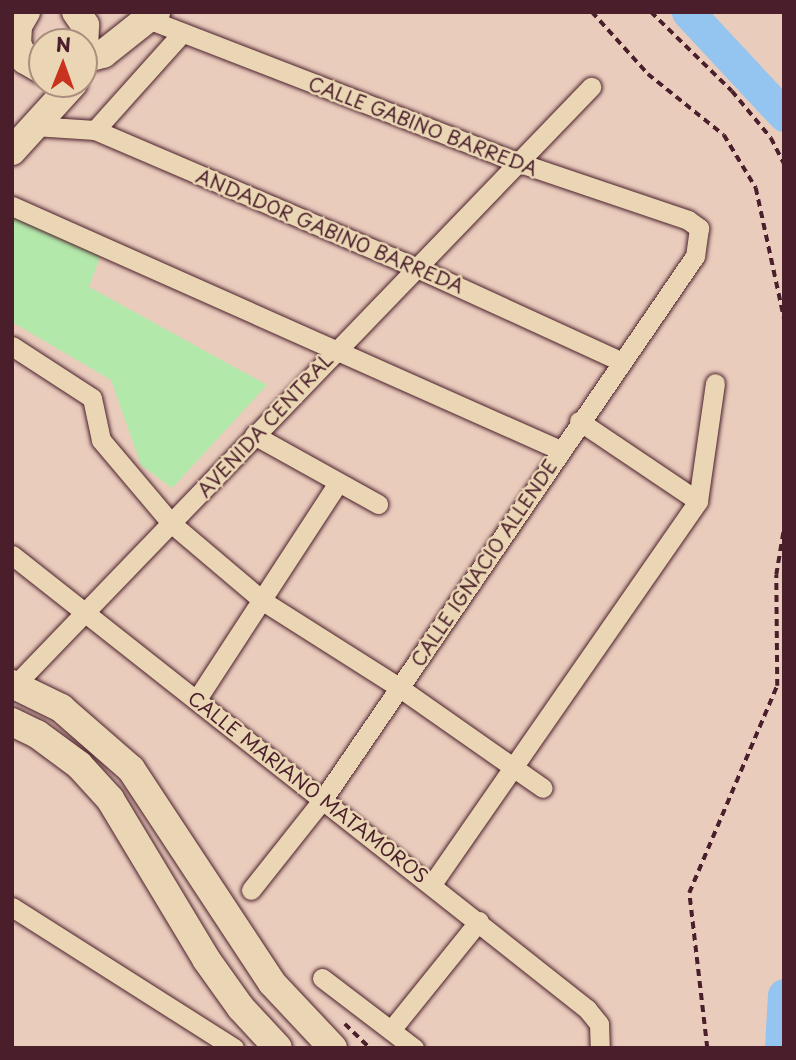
<!DOCTYPE html>
<html>
<head>
<meta charset="utf-8">
<style>
  body { margin:0 }
  #map { position:relative; width:796px; height:1060px; overflow:hidden; background:#eaccbd; font-family:"Playpen Sans",sans-serif }
  div>[style] { position:absolute }
  .green>* { inset:0; background:#b2e8aa }
  .river>* { height:33px; margin:-16.5px; padding:0 16.5px; transform-origin:16.5px; border-radius:16.5px; background:#93c5f0 }
  .path>* { height:3.5px; margin-top:-1.75px; transform-origin:0; background:repeating-linear-gradient(90deg,#4a1f2b 0 7px,transparent 0 12px) }
  .roads { filter:drop-shadow(0 0 2px #4a1f2b) drop-shadow(0 0 2px #4a1f2b) }
  .street>* { height:19px; margin:-9.5px; padding:0 9.5px; transform-origin:9.5px; border-radius:9.5px; background:#ead6b4 }
  .secondary>* { height:28px; margin:-14px; padding:0 14px; transform-origin:14px; border-radius:14px; background:#ead6b4 }
  span { translate:-50% -50%; white-space:nowrap; text-align:center; line-height:1.15; -webkit-text-stroke:5px #ead6b4; paint-order:stroke }
  .street-label { font-size:19px; color:#4a1f2b }
  .frame { position:absolute; inset:0; border:14px solid #4a1f2b; pointer-events:none }
  .north { position:absolute; left:28px; top:28px; width:70px; height:70px; box-sizing:border-box; background:#ead6b4; border:2px solid #aa8d7d; border-radius:50%; rotate:1deg; font-size:19px; font-weight:700; line-height:28px; text-align:center; color:#4a1f2b }
  .north::after { content:''; display:block; margin:auto; width:24px; height:32px; background:#c8321e; clip-path:polygon(50% 0,100% 100%,50% 72%,0 100%) }
</style>
</head>
<body>
<div id="map">
  <div class="green">
    <div style="clip-path:polygon(12px 213px,102px 251px,89px 287px,267px 385px,172px 488px,141px 465px,111px 380px,12px 322px)"></div>
  </div>
  <div class="river">
    <div style="left:688px;top:12px;width:141px;rotate:47deg"></div>
    <div style="left:781px;top:1048px;width:53px;rotate:-86.8deg"></div>
  </div>
  <div class="path">
    <div style="left:592px;top:12px;width:84px;rotate:47.9deg"></div>
    <div style="left:648px;top:74px;width:97px;rotate:38.8deg"></div>
    <div style="left:724px;top:135px;width:62px;rotate:58.9deg"></div>
    <div style="left:756px;top:188px;width:133px;rotate:77.8deg"></div>
    <div style="left:651px;top:12px;width:113px;rotate:44.3deg"></div>
    <div style="left:732px;top:91px;width:61px;rotate:50.3deg"></div>
    <div style="left:771px;top:138px;width:29px;rotate:63deg"></div>
    <div style="left:345px;top:1024px;width:35px;rotate:44deg"></div>
    <div style="left:707px;top:1048px;width:156px;rotate:-96.6deg"></div>
    <div style="left:689px;top:893px;width:225px;rotate:-67deg"></div>
    <div style="left:777px;top:686px;width:111px;rotate:-90.5deg"></div>
    <div style="left:776px;top:575px;width:49px;rotate:-80.5deg"></div>
  </div>
  <div class="roads">
    <div class="street">
      <div style="left:148px;top:19px;width:399px;rotate:21.2deg"></div>
      <div style="left:520px;top:163px;width:177px;rotate:18.7deg"></div>
      <div style="left:688px;top:220px;width:14px;rotate:36deg"></div>
      <div style="left:699px;top:228px;width:28px;rotate:98deg"></div>
      <div style="left:695px;top:256px;width:658px;rotate:124.41deg"></div>
      <div style="left:323px;top:799px;width:116px;rotate:128.4deg"></div>
      <div style="left:34px;top:126px;width:61px;rotate:3.8deg"></div>
      <div style="left:95px;top:130px;width:348px;rotate:23.2deg"></div>
      <div style="left:415px;top:267px;width:226px;rotate:24.6deg"></div>
      <div style="left:95px;top:130px;width:129px;rotate:-48.1deg"></div>
      <div style="left:12px;top:206px;width:600px;rotate:24deg"></div>
      <div style="left:12px;top:346px;width:95px;rotate:33deg"></div>
      <div style="left:92px;top:398px;width:43px;rotate:77.9deg"></div>
      <div style="left:101px;top:440px;width:110px;rotate:49.8deg"></div>
      <div style="left:172px;top:524px;width:119px;rotate:40.2deg"></div>
      <div style="left:263px;top:601px;width:162px;rotate:32.4deg"></div>
      <div style="left:400px;top:688px;width:174px;rotate:35deg"></div>
      <div style="left:579px;top:421px;width:143px;rotate:33.9deg"></div>
      <div style="left:254px;top:435px;width:142px;rotate:29.1deg"></div>
      <div style="left:12px;top:555px;width:733px;rotate:38.29deg"></div>
      <div style="left:587px;top:1009px;width:19px;rotate:51deg"></div>
      <div style="left:599px;top:1024px;width:24px;rotate:88deg"></div>
      <div style="left:12px;top:688px;width:835px;rotate:-46.07deg"></div>
      <div style="left:197px;top:699px;width:257px;rotate:-56.9deg"></div>
      <div style="left:432px;top:884px;width:466px;rotate:-55.2deg"></div>
      <div style="left:698px;top:501px;width:119px;rotate:-81.8deg"></div>
      <div style="left:12px;top:907px;width:263px;rotate:32.4deg"></div>
      <div style="left:322px;top:978px;width:116px;rotate:37.3deg"></div>
      <div style="left:391px;top:1030px;width:140px;rotate:-51.1deg"></div>
    </div>
    <div class="secondary">
      <div style="left:26px;top:12px;width:16px;rotate:120deg"></div>
      <div style="left:18px;top:26px;width:18px;rotate:93deg"></div>
      <div style="left:17px;top:44px;width:18px;rotate:63deg"></div>
      <div style="left:25px;top:60px;width:20px;rotate:30deg"></div>
      <div style="left:76px;top:12px;width:16px;rotate:55deg"></div>
      <div style="left:85px;top:25px;width:24px;rotate:92deg"></div>
      <div style="left:84px;top:59px;width:20px;rotate:-15deg"></div>
      <div style="left:103px;top:54px;width:68px;rotate:-38.4deg"></div>
      <div style="left:12px;top:151px;width:91px;rotate:-47.7deg"></div>
      <div style="left:12px;top:684px;width:55px;rotate:26.1deg"></div>
      <div style="left:61px;top:708px;width:93px;rotate:41.1deg"></div>
      <div style="left:131px;top:769px;width:256px;rotate:56.6deg"></div>
      <div style="left:272px;top:983px;width:89px;rotate:46.8deg"></div>
      <div style="left:12px;top:722px;width:28px;rotate:26deg"></div>
      <div style="left:37px;top:734px;width:52px;rotate:36.4deg"></div>
      <div style="left:79px;top:765px;width:46px;rotate:47.6deg"></div>
      <div style="left:110px;top:799px;width:187px;rotate:59deg"></div>
      <div style="left:206px;top:959px;width:60px;rotate:54.5deg"></div>
      <div style="left:241px;top:1008px;width:54px;rotate:47.2deg"></div>
    </div>
  </div>
  <div class="street-label">
    <span style="left:423px;top:126px;rotate:21deg">CALLE GABINO BARREDA</span>
    <span style="left:330px;top:231px;rotate:23deg">ANDADOR GABINO BARREDA</span>
    <span style="left:265px;top:425px;rotate:-47deg">AVENIDA CENTRAL</span>
    <span style="left:484px;top:563px;rotate:-56deg">CALLE IGNACIO ALLENDE</span>
    <span style="left:308px;top:787px;rotate:38deg">CALLE MARIANO MATAMOROS</span>
  </div>
  <div class="frame"></div>
  <div class="north">N</div>
</div>
</body>
</html>
